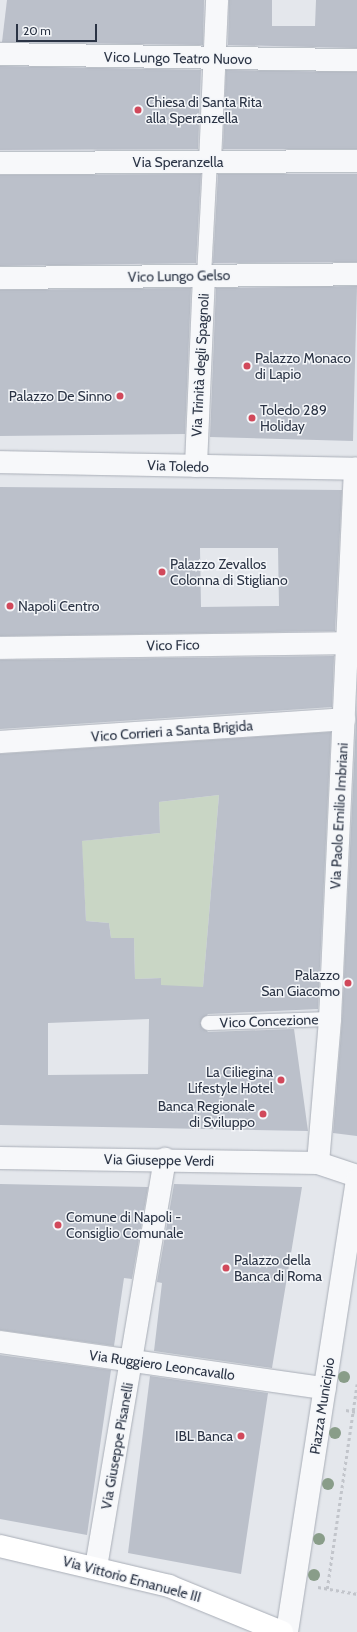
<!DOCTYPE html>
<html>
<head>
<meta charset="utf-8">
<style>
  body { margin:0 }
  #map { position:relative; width:357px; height:1632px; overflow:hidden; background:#e4e7ec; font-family:Cabin,sans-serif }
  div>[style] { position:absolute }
  .green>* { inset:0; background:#c9d6c5 }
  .building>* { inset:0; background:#bbc0ca }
  .path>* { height:2.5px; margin-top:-1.25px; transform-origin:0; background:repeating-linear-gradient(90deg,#c2c5cb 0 3px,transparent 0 6px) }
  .roads { filter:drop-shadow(0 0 1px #a9aeb7) drop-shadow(0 0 1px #a9aeb7) }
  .lane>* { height:14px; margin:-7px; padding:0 7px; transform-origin:7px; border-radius:7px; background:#f7f8fa }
  .street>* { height:22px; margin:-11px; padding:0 11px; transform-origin:11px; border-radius:11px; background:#f7f8fa }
  .secondary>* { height:22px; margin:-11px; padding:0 11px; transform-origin:11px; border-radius:11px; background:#fff }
  .trees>* { width:12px; height:12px; margin:-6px; border-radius:50%; background:#899d89 }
  .dots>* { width:11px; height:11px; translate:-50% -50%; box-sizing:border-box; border:2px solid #f4f6f9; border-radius:50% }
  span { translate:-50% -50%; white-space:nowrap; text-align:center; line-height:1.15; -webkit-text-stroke:3px #f4f6f9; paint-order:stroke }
  .street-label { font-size:14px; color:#2b3445 }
  .poi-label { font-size:14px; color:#2b3445 }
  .left { translate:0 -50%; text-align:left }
  .right { translate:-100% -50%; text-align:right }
  .scale { position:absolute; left:16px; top:24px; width:81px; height:18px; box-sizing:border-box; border:2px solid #2b3445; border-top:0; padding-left:5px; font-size:12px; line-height:14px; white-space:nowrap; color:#2b3445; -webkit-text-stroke:3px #f4f6f9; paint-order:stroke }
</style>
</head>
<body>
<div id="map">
  <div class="green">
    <div style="clip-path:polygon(219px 795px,203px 987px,161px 991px,161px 978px,135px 979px,134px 938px,111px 938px,109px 923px,86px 921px,82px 850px,61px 843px,160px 833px,159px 802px)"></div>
  </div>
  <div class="building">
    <div style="clip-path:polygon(7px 0,204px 0,203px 45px,2px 42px)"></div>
    <div style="clip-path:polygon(229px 0,272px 0,272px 26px,315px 26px,316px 0,357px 0,357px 48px,228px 45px)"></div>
    <div style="clip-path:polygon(0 66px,201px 70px,198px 149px,0 150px)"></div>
    <div style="clip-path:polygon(226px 70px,357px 72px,357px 149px,223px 149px)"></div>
    <div style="clip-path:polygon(201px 174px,196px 263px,0 266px,0 175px)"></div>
    <div style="clip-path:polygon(218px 174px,357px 174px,357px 262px,213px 263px)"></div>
    <div style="clip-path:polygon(357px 286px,353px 441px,210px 437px,216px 288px)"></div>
    <div style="clip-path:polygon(191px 288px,185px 434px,0 436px,0 290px)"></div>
    <div style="clip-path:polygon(evenodd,0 487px,342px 490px,335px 631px,0 636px,0 487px,200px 548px,278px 548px,279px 606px,201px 607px,200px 548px)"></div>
    <div style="clip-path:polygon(334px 656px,332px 707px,0 729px,0 660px)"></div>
    <div style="clip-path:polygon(357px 700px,357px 1136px,333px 1133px,342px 1020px)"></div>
    <div style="clip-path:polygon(evenodd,331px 732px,318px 1009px,208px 1014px,200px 1023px,208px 1032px,294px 1029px,308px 1131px,0 1125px,0 754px,331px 732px,219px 795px,203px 987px,161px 985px,161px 978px,135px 979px,134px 938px,111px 938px,109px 923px,86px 921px,82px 841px,160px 833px,159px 802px,219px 795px,331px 732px,149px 1019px,148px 1074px,48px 1075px,48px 1023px,149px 1019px)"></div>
    <div style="clip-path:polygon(0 1184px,148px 1187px,132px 1279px,124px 1278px,114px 1346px,0 1330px)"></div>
    <div style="clip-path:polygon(174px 1184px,302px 1187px,272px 1368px,154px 1351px,162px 1283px,157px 1282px)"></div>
    <div style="clip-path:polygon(0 1355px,111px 1370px,87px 1535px,0 1519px)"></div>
    <div style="clip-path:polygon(150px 1376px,268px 1393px,241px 1574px,128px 1553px)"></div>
  </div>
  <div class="path">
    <div style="left:346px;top:1410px;width:11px;rotate:10deg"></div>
    <div style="left:318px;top:1587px;width:40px;rotate:10deg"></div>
    <div style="left:327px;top:1589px;width:207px;rotate:-81.7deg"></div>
  </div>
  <div class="roads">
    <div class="lane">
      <div style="left:204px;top:276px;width:114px;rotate:-87deg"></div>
      <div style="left:208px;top:1023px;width:122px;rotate:-1.9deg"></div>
    </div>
    <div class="street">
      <div style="left:0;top:54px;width:357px;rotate:1deg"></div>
      <div style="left:210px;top:162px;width:162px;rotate:-87.5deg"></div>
      <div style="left:0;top:163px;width:357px;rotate:-0.3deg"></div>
      <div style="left:0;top:278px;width:357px;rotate:-0.6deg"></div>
      <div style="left:0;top:462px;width:357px;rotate:1.1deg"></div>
      <div style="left:196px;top:466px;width:190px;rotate:-87.6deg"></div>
      <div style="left:0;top:648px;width:347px;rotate:-0.8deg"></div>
      <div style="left:0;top:742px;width:345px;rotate:-3.8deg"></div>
      <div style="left:0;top:1158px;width:318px;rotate:0.9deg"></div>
      <div style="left:318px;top:1163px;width:41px;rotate:18.4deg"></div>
      <div style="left:318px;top:1163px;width:144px;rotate:-85.2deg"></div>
      <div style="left:330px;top:1019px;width:551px;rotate:-87.4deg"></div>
      <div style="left:0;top:1342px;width:328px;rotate:8.1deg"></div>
      <div style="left:96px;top:1567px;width:414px;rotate:-80.4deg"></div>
      <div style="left:287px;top:1632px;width:457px;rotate:-81.2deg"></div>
    </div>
    <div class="secondary">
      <div style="left:0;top:1546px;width:174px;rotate:13.3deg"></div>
      <div style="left:169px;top:1586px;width:122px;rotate:22.2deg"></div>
    </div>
  </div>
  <div class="trees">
    <div style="left:344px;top:1377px"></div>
    <div style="left:335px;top:1433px"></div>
    <div style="left:328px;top:1484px"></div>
    <div style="left:319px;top:1539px"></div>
    <div style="left:314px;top:1575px"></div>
  </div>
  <div class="dots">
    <div style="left:138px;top:110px;background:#d1495b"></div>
    <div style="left:247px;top:366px;background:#d1495b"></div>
    <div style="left:120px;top:396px;background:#d1495b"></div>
    <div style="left:252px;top:418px;background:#d1495b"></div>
    <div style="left:162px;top:572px;background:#d1495b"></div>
    <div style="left:10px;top:606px;background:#d1495b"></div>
    <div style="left:348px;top:983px;background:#d1495b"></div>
    <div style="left:281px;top:1080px;background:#d1495b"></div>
    <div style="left:263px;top:1114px;background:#d1495b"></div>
    <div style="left:58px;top:1225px;background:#d1495b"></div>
    <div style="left:226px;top:1268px;background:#d1495b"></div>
    <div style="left:241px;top:1436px;background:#d1495b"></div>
  </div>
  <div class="street-label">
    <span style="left:178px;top:58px;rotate:1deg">Vico Lungo Teatro Nuovo</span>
    <span style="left:178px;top:162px">Via Speranzella</span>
    <span style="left:179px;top:276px;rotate:-1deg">Vico Lungo Gelso</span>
    <span style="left:200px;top:365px;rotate:-87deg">Via Trinità degli Spagnoli</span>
    <span style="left:178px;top:466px;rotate:2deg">Via Toledo</span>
    <span style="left:173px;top:645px;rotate:-1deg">Vico Fico</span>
    <span style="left:172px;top:731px;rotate:-4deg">Vico Corrieri a Santa Brigida</span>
    <span style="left:339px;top:816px;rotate:-87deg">Via Paolo Emilio Imbriani</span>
    <span style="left:269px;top:1021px;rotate:-2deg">Vico Concezione</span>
    <span style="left:159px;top:1160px;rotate:1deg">Via Giuseppe Verdi</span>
    <span style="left:162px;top:1365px;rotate:8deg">Via Ruggiero Leoncavallo</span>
    <span style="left:322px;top:1406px;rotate:-81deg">Piazza Municipio</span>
    <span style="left:117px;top:1446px;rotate:-80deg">Via Giuseppe Pisanelli</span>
    <span style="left:132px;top:1579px;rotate:15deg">Via Vittorio Emanuele III</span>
  </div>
  <div class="poi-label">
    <span class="left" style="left:146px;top:110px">Chiesa di Santa Rita<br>alla Speranzella</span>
    <span class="left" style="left:255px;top:366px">Palazzo Monaco<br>di Lapio</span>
    <span class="right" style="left:112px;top:396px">Palazzo De Sinno</span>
    <span class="left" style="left:260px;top:418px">Toledo 289<br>Holiday</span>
    <span class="left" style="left:170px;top:572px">Palazzo Zevallos<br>Colonna di Stigliano</span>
    <span class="left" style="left:18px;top:606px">Napoli Centro</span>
    <span class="right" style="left:340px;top:983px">Palazzo<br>San Giacomo</span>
    <span class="right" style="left:273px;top:1080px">La Ciliegina<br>Lifestyle Hotel</span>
    <span class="right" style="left:255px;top:1114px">Banca Regionale<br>di Sviluppo</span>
    <span class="left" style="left:66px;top:1225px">Comune di Napoli -<br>Consiglio Comunale</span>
    <span class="left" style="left:234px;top:1268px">Palazzo della<br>Banca di Roma</span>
    <span class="right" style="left:233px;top:1436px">IBL Banca</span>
  </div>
  <div class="scale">20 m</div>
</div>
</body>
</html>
